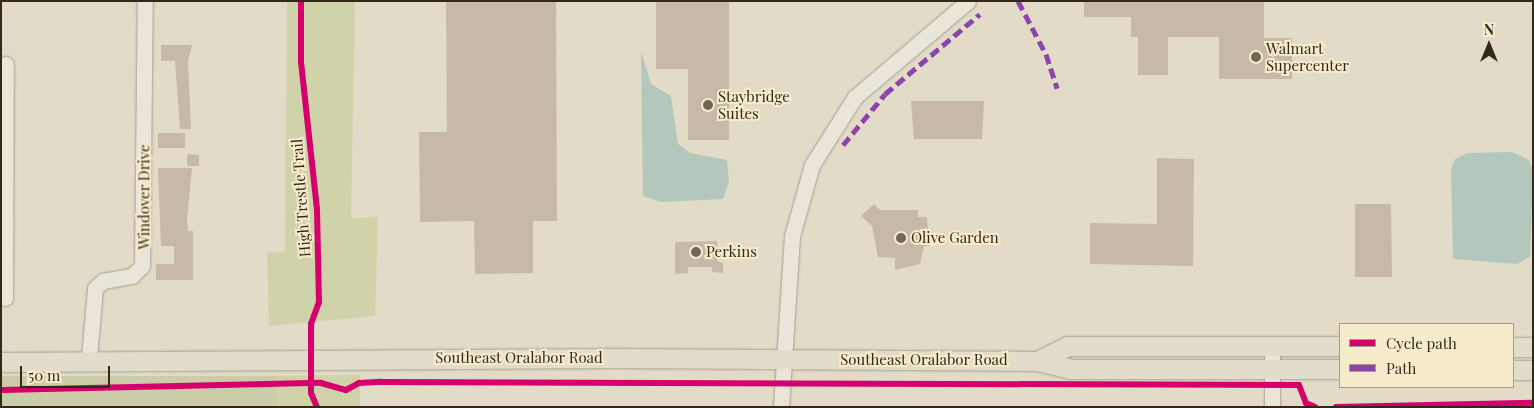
<!DOCTYPE html>
<html>
<head>
<meta charset="utf-8">
<style>
  body { margin:0 }
  #map { position:relative; width:1534px; height:408px; overflow:hidden; background:#e2dbc7; font-family:"Playfair Display",serif }
  div>[style] { position:absolute }
  .green>* { inset:0; background:#d0d3a9 }
  .cemetery>* { inset:0; background:#cbcca8 }
  .water>* { inset:0; background:#b3c7bc }
  .building>* { inset:0; background:#c6b9a8 }
  .roads { filter:drop-shadow(0 0 1px #a69f91) drop-shadow(0 0 1px #a69f91) }
  .minor>* { height:15px; margin:-7.5px; padding:0 7.5px; transform-origin:7.5px; border-radius:7.5px; background:#eae5d9 }
  .major>* { height:19px; margin:-9.5px; padding:0 9.5px; transform-origin:9.5px; border-radius:9.5px; background:#e2dcca }
  .quiet>* { height:5px; margin-top:-2.5px; transform-origin:0; background:repeating-linear-gradient(90deg,#8e44ad 0 10px,transparent 0 15px) }
  .cycleway>* { height:6px; margin:-3px; padding:0 3px; transform-origin:3px; border-radius:3px; background:#d6006c }
  .dots>* { width:14px; height:14px; translate:-50% -50%; box-sizing:border-box; border:2px solid #f6ebcb; border-radius:50% }
  span { translate:-50% -50%; white-space:nowrap; text-align:center; line-height:1.15; -webkit-text-stroke:4px #f6ebcb; paint-order:stroke }
  .poi-label { font-size:15px; color:#34281a }
  .left { translate:0 -50%; text-align:left }
  .street-label { font-size:15px; color:#34281a }
  .frame { position:absolute; inset:0; border:2px solid #34281a; pointer-events:none }
  .legend { position:absolute; left:1339px; top:323px; width:175px; height:65px; box-sizing:border-box; background:#f6ebcb; border:1px solid #a89d84; margin:0; padding:6px 9px; list-style:none; font-size:15px; color:#34281a }
  .legend li { display:flex; align-items:center; gap:10px; height:25px }
  .legend b { width:25px; border:1px solid #a89d84 }
  .north { position:absolute; left:1464px; top:20px; width:50px; height:50px; -webkit-text-stroke:4px #f6ebcb; paint-order:stroke; rotate:0deg; font-size:14px; font-weight:700; line-height:20px; text-align:center; color:#34281a }
  .north::after { content:''; display:block; margin:auto; width:18px; height:22px; background:#34281a; clip-path:polygon(50% 0,100% 100%,50% 72%,0 100%) }
  .scale { position:absolute; left:20px; top:366px; width:90px; height:22px; box-sizing:border-box; border:2px solid #34281a; border-top:0; padding-left:6px; font-size:15px; line-height:18px; white-space:nowrap; color:#34281a; -webkit-text-stroke:4px #f6ebcb; paint-order:stroke }
</style>
</head>
<body>
<div id="map">
  <div class="green">
    <div style="clip-path:polygon(287px 1px,355px 1px,351px 218px,378px 217px,375px 316px,269px 326px,267px 253px,285px 251px)"></div>
    <div style="clip-path:polygon(360px 375px,360px 407px,278px 407px,277px 376px)"></div>
  </div>
  <div class="cemetery">
    <div style="clip-path:polygon(1px 376px,277px 376px,278px 407px,1px 407px)"></div>
  </div>
  <div class="water">
    <div style="clip-path:polygon(641px 51px,651px 84px,671px 96px,678px 144px,690px 153px,727px 160px,729px 182px,723px 199px,661px 202px,643px 196px)"></div>
    <div style="clip-path:polygon(1512px 152px,1529px 160px,1533px 170px,1530px 257px,1517px 264px,1453px 259px,1451px 169px,1455px 159px,1468px 153px)"></div>
  </div>
  <div class="building">
    <div style="clip-path:polygon(446px 1px,556px 1px,557px 221px,533px 221px,533px 273px,475px 274px,474px 221px,420px 222px,419px 132px,447px 132px)"></div>
    <div style="clip-path:polygon(656px 1px,729px 1px,729px 140px,688px 140px,688px 69px,656px 69px)"></div>
    <div style="clip-path:polygon(1084px 1px,1264px 1px,1264px 38px,1292px 38px,1292px 79px,1219px 79px,1219px 37px,1168px 37px,1168px 75px,1138px 75px,1138px 37px,1131px 37px,1131px 17px,1084px 17px)"></div>
    <div style="clip-path:polygon(161px 45px,192px 45px,188px 61px,191px 129px,180px 129px,175px 61px,161px 61px)"></div>
    <div style="clip-path:polygon(911px 101px,984px 101px,982px 139px,914px 139px)"></div>
    <div style="clip-path:polygon(158px 133px,185px 133px,185px 148px,158px 148px)"></div>
    <div style="clip-path:polygon(187px 154px,199px 155px,199px 166px,187px 166px)"></div>
    <div style="clip-path:polygon(1157px 158px,1194px 159px,1193px 266px,1090px 264px,1090px 223px,1157px 224px)"></div>
    <div style="clip-path:polygon(158px 168px,192px 168px,187px 219px,188px 231px,193px 231px,193px 280px,156px 280px,156px 264px,174px 264px,174px 246px,161px 246px)"></div>
    <div style="clip-path:polygon(874px 204px,880px 210px,918px 210px,918px 217px,927px 217px,929px 246px,924px 246px,920px 264px,895px 270px,895px 258px,878px 257px,872px 226px,861px 216px)"></div>
    <div style="clip-path:polygon(1355px 204px,1391px 204px,1392px 277px,1355px 277px)"></div>
    <div style="clip-path:polygon(717px 241px,717px 261px,723px 263px,723px 273px,712px 272px,712px 267px,688px 267px,688px 273px,675px 274px,675px 242px)"></div>
  </div>
  <div class="roads">
    <div class="minor">
      <div style="left:5px;top:298px;width:234px;rotate:-89.8deg"></div>
      <div style="left:1272px;top:346px;width:61px;rotate:90deg"></div>
      <div style="left:89px;top:358px;width:70px;rotate:-85.1deg"></div>
      <div style="left:95px;top:288px;width:11px;rotate:-41deg"></div>
      <div style="left:103px;top:281px;width:29px;rotate:-10deg"></div>
      <div style="left:132px;top:276px;width:14px;rotate:-45deg"></div>
      <div style="left:142px;top:266px;width:265px;rotate:-89.4deg"></div>
      <div style="left:781px;top:407px;width:171px;rotate:-86.3deg"></div>
      <div style="left:792px;top:236px;width:74px;rotate:-74.3deg"></div>
      <div style="left:812px;top:165px;width:80px;rotate:-57.7deg"></div>
      <div style="left:855px;top:97px;width:148px;rotate:-40.3deg"></div>
    </div>
    <div class="major">
      <div style="left:1513px;top:347px;width:20px"></div>
      <div style="left:1037px;top:361px;width:34px;rotate:-26deg"></div>
      <div style="left:1068px;top:346px;width:272px"></div>
      <div style="left:1px;top:362px;width:615px;rotate:-0.37deg"></div>
      <div style="left:616px;top:358px;width:421px;rotate:0.4deg"></div>
      <div style="left:1037px;top:361px;width:35px;rotate:13deg"></div>
      <div style="left:1071px;top:369px;width:269px"></div>
      <div style="left:1513px;top:370px;width:20px"></div>
    </div>
  </div>
  <div class="quiet">
    <div style="left:1018px;top:1px;width:60px;rotate:62.2deg"></div>
    <div style="left:1046px;top:54px;width:36px;rotate:72deg"></div>
    <div style="left:843px;top:145px;width:66px;rotate:-50.5deg"></div>
    <div style="left:885px;top:94px;width:124px;rotate:-40.1deg"></div>
  </div>
  <div class="cycleway">
    <div style="left:301px;top:1px;width:61px;rotate:90deg"></div>
    <div style="left:301px;top:62px;width:148px;rotate:83.8deg"></div>
    <div style="left:317px;top:209px;width:93px;rotate:88.8deg"></div>
    <div style="left:319px;top:302px;width:23px;rotate:110deg"></div>
    <div style="left:311px;top:324px;width:69px;rotate:90deg"></div>
    <div style="left:311px;top:393px;width:15px;rotate:67deg"></div>
    <div style="left:1px;top:390px;width:320px;rotate:-1.3deg"></div>
    <div style="left:321px;top:383px;width:26px;rotate:16deg"></div>
    <div style="left:346px;top:390px;width:15px;rotate:-28deg"></div>
    <div style="left:359px;top:383px;width:22px;rotate:-3deg"></div>
    <div style="left:381px;top:382px;width:918px;rotate:0.19deg"></div>
    <div style="left:1299px;top:385px;width:19px;rotate:69deg"></div>
    <div style="left:1306px;top:403px;width:10px;rotate:24deg"></div>
    <div style="left:1336px;top:407px;width:197px;rotate:-1.2deg"></div>
  </div>
  <div class="dots">
    <div style="left:1256px;top:57px;background:#716757"></div>
    <div style="left:708px;top:105px;background:#716757"></div>
    <div style="left:901px;top:238px;background:#716757"></div>
    <div style="left:696px;top:252px;background:#716757"></div>
  </div>
  <div class="poi-label">
    <span class="left" style="left:1266px;top:57px">Walmart<br>Supercenter</span>
    <span class="left" style="left:718px;top:105px">Staybridge<br>Suites</span>
    <span class="left" style="left:911px;top:238px">Olive Garden</span>
    <span class="left" style="left:706px;top:252px">Perkins</span>
  </div>
  <div class="street-label">
    <span style="left:144px;top:197px;rotate:-90deg">Windover Drive</span>
    <span style="left:301px;top:198px;rotate:-94deg">High Trestle Trail</span>
    <span style="left:519px;top:358px">Southeast Oralabor Road</span>
    <span style="left:924px;top:360px">Southeast Oralabor Road</span>
  </div>
  <div class="frame"></div>
  <ul class="legend">
  <li><b style="height:6px;background:#d6006c"></b>Cycle path</li>
  <li><b style="height:6px;background:#8e44ad"></b>Path</li>
  </ul>
  <div class="north">N</div>
  <div class="scale">50 m</div>
</div>
</body>
</html>
